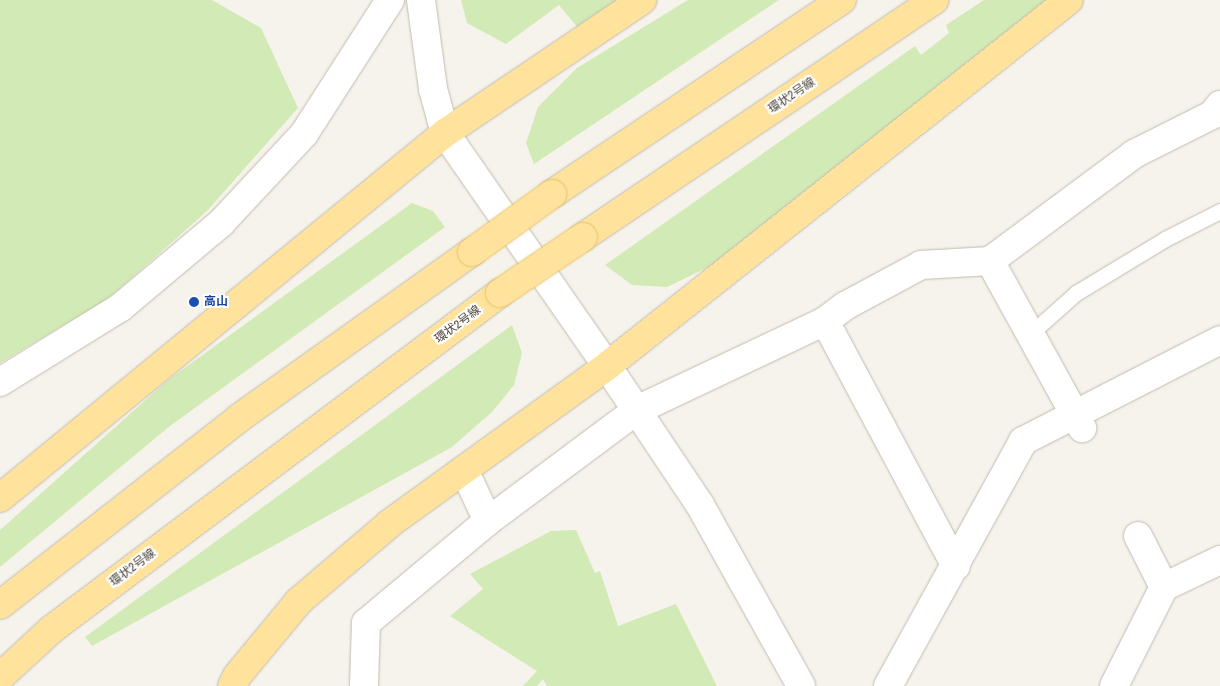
<!DOCTYPE html>
<html>
<head>
<meta charset="utf-8">
<style>
  body { margin:0 }
  #map { position:relative; width:1220px; height:686px; overflow:hidden; background:#f6f3ec; font-family:"Archivo Narrow","Noto Sans JP",sans-serif }
  div>[style] { position:absolute }
  .green>* { inset:0; background:#d2eab5 }
  .roads { filter:drop-shadow(0 0 1px #c2bbae) drop-shadow(0 0 1px #c2bbae) }
  .service>* { height:15px; margin:-7.5px; padding:0 7.5px; transform-origin:7.5px; border-radius:7.5px; background:#fff }
  .minor>* { height:28px; margin:-14px; padding:0 14px; transform-origin:14px; border-radius:14px; background:#fff }
  .tertiary>* { height:28px; margin:-14px; padding:0 14px; transform-origin:14px; border-radius:14px; background:#fff }
  .primary>* { height:28px; margin:-14px; padding:0 14px; transform-origin:14px; border-radius:14px; background:#ffe39c }
  .bridges { filter:drop-shadow(0 0 1px #e6c16a) drop-shadow(0 0 1px #e6c16a) }
  .primary-bridge>* { height:28px; margin:-14px; padding:0 14px; transform-origin:14px; border-radius:14px; background:#ffe39c }
  .dots>* { width:14px; height:14px; translate:-50% -50%; box-sizing:border-box; border:2px solid #fff; border-radius:50% }
  span { translate:-50% -50%; white-space:nowrap; text-align:center; line-height:1.15; -webkit-text-stroke:4px #fff; paint-order:stroke }
  .street-label { font-size:12px; color:#4b4439 }
  .transit-label { font-size:12px; color:#164399; font-weight:700 }
  .left { translate:0 -50%; text-align:left }
</style>
</head>
<body>
<div id="map">
  <div class="green">
    <div style="clip-path:polygon(0 0,212px 0,261px 28px,298px 108px,207px 211px,109px 298px,0 363px)"></div>
    <div style="clip-path:polygon(461px 0,619px 0,578px 28px,559px 5px,506px 44px,467px 23px)"></div>
    <div style="clip-path:polygon(688px 0,779px 0,534px 164px,526px 143px,538px 107px,577px 68px)"></div>
    <div style="clip-path:polygon(984px 0,1049px 0,721px 261px,667px 287px,632px 285px,605px 265px,915px 46px,921px 55px,949px 33px,946px 25px)"></div>
    <div style="clip-path:polygon(412px 203px,433px 211px,445px 227px,170px 426px,0 567px,0 530px,168px 380px)"></div>
    <div style="clip-path:polygon(512px 325px,522px 353px,514px 385px,492px 412px,452px 447px,92px 646px,85px 637px)"></div>
    <div style="clip-path:polygon(576px 530px,595px 573px,600px 571px,618px 626px,676px 604px,717px 686px,547px 686px,543px 679px,537px 686px,523px 686px,537px 671px,450px 616px,483px 589px,470px 574px,551px 531px)"></div>
  </div>
  <div class="roads">
    <div class="service">
      <div style="left:1030px;top:334px;width:62px;rotate:-41.7deg"></div>
      <div style="left:1076px;top:293px;width:104px;rotate:-31.2deg"></div>
      <div style="left:1165px;top:239px;width:62px;rotate:-27deg"></div>
    </div>
    <div class="minor">
      <div style="left:990px;top:261px;width:191px;rotate:61.1deg"></div>
      <div style="left:825px;top:321px;width:278px;rotate:61.9deg"></div>
      <div style="left:607px;top:366px;width:167px;rotate:56.2deg"></div>
      <div style="left:700px;top:505px;width:207px;rotate:60.8deg"></div>
      <div style="left:0;top:382px;width:142px;rotate:-31.8deg"></div>
      <div style="left:121px;top:307px;width:131px;rotate:-40deg"></div>
      <div style="left:221px;top:223px;width:122px;rotate:-47deg"></div>
      <div style="left:304px;top:134px;width:159px;rotate:-57.3deg"></div>
      <div style="left:464px;top:470px;width:56px;rotate:64.8deg"></div>
      <div style="left:1138px;top:536px;width:57px;rotate:63deg"></div>
      <div style="left:364px;top:686px;width:63px;rotate:-88.2deg"></div>
      <div style="left:366px;top:623px;width:159px;rotate:-39.9deg"></div>
      <div style="left:488px;top:521px;width:186px;rotate:-36.7deg"></div>
      <div style="left:637px;top:410px;width:208px;rotate:-25.3deg"></div>
      <div style="left:825px;top:321px;width:25px;rotate:-37deg"></div>
      <div style="left:845px;top:306px;width:86px;rotate:-28.3deg"></div>
      <div style="left:921px;top:265px;width:69px;rotate:-3.3deg"></div>
      <div style="left:990px;top:261px;width:179px;rotate:-36.6deg"></div>
      <div style="left:1134px;top:154px;width:87px;rotate:-26.6deg"></div>
      <div style="left:1212px;top:115px;width:13px;rotate:-51deg"></div>
      <div style="left:888px;top:686px;width:280px;rotate:-61.1deg"></div>
      <div style="left:1023px;top:441px;width:221px;rotate:-27.1deg"></div>
      <div style="left:1114px;top:686px;width:111px;rotate:-63.2deg"></div>
      <div style="left:1164px;top:587px;width:62px;rotate:-25.7deg"></div>
    </div>
    <div class="tertiary">
      <div style="left:421px;top:0;width:90px;rotate:82.3deg"></div>
      <div style="left:433px;top:89px;width:46px;rotate:74.7deg"></div>
      <div style="left:445px;top:133px;width:284px;rotate:55.2deg"></div>
    </div>
    <div class="primary">
      <div style="left:552px;top:194px;width:349px;rotate:-33.8deg"></div>
      <div style="left:583px;top:237px;width:424px;rotate:-34deg"></div>
      <div style="left:0;top:498px;width:576px;rotate:-39.36deg"></div>
      <div style="left:445px;top:133px;width:238px;rotate:-34deg"></div>
      <div style="left:0;top:605px;width:303px;rotate:-38deg"></div>
      <div style="left:239px;top:418px;width:286px;rotate:-35.5deg"></div>
      <div style="left:0;top:677px;width:71px;rotate:-42.7deg"></div>
      <div style="left:52px;top:629px;width:560px;rotate:-36.87deg"></div>
      <div style="left:232px;top:686px;width:11px;rotate:-63deg"></div>
      <div style="left:237px;top:676px;width:97px;rotate:-50.4deg"></div>
      <div style="left:299px;top:601px;width:118px;rotate:-40.5deg"></div>
      <div style="left:389px;top:524px;width:269px;rotate:-35.9deg"></div>
      <div style="left:607px;top:366px;width:589px;rotate:-38.39deg"></div>
    </div>
  </div>
  <div class="bridges">
    <div class="primary-bridge">
      <div style="left:472px;top:252px;width:99px;rotate:-35.9deg"></div>
      <div style="left:500px;top:293px;width:100px;rotate:-34deg"></div>
    </div>
  </div>
  <div class="dots">
    <div style="left:194px;top:302px;background:#1a4fb4"></div>
  </div>
  <div class="street-label">
    <span style="left:792px;top:96px;rotate:-34deg">環状2号線</span>
    <span style="left:458px;top:325px;rotate:-37deg">環状2号線</span>
    <span style="left:133px;top:568px;rotate:-37deg">環状2号線</span>
  </div>
  <div class="transit-label">
    <span class="left" style="left:204px;top:302px">高山</span>
  </div>
</div>
</body>
</html>
